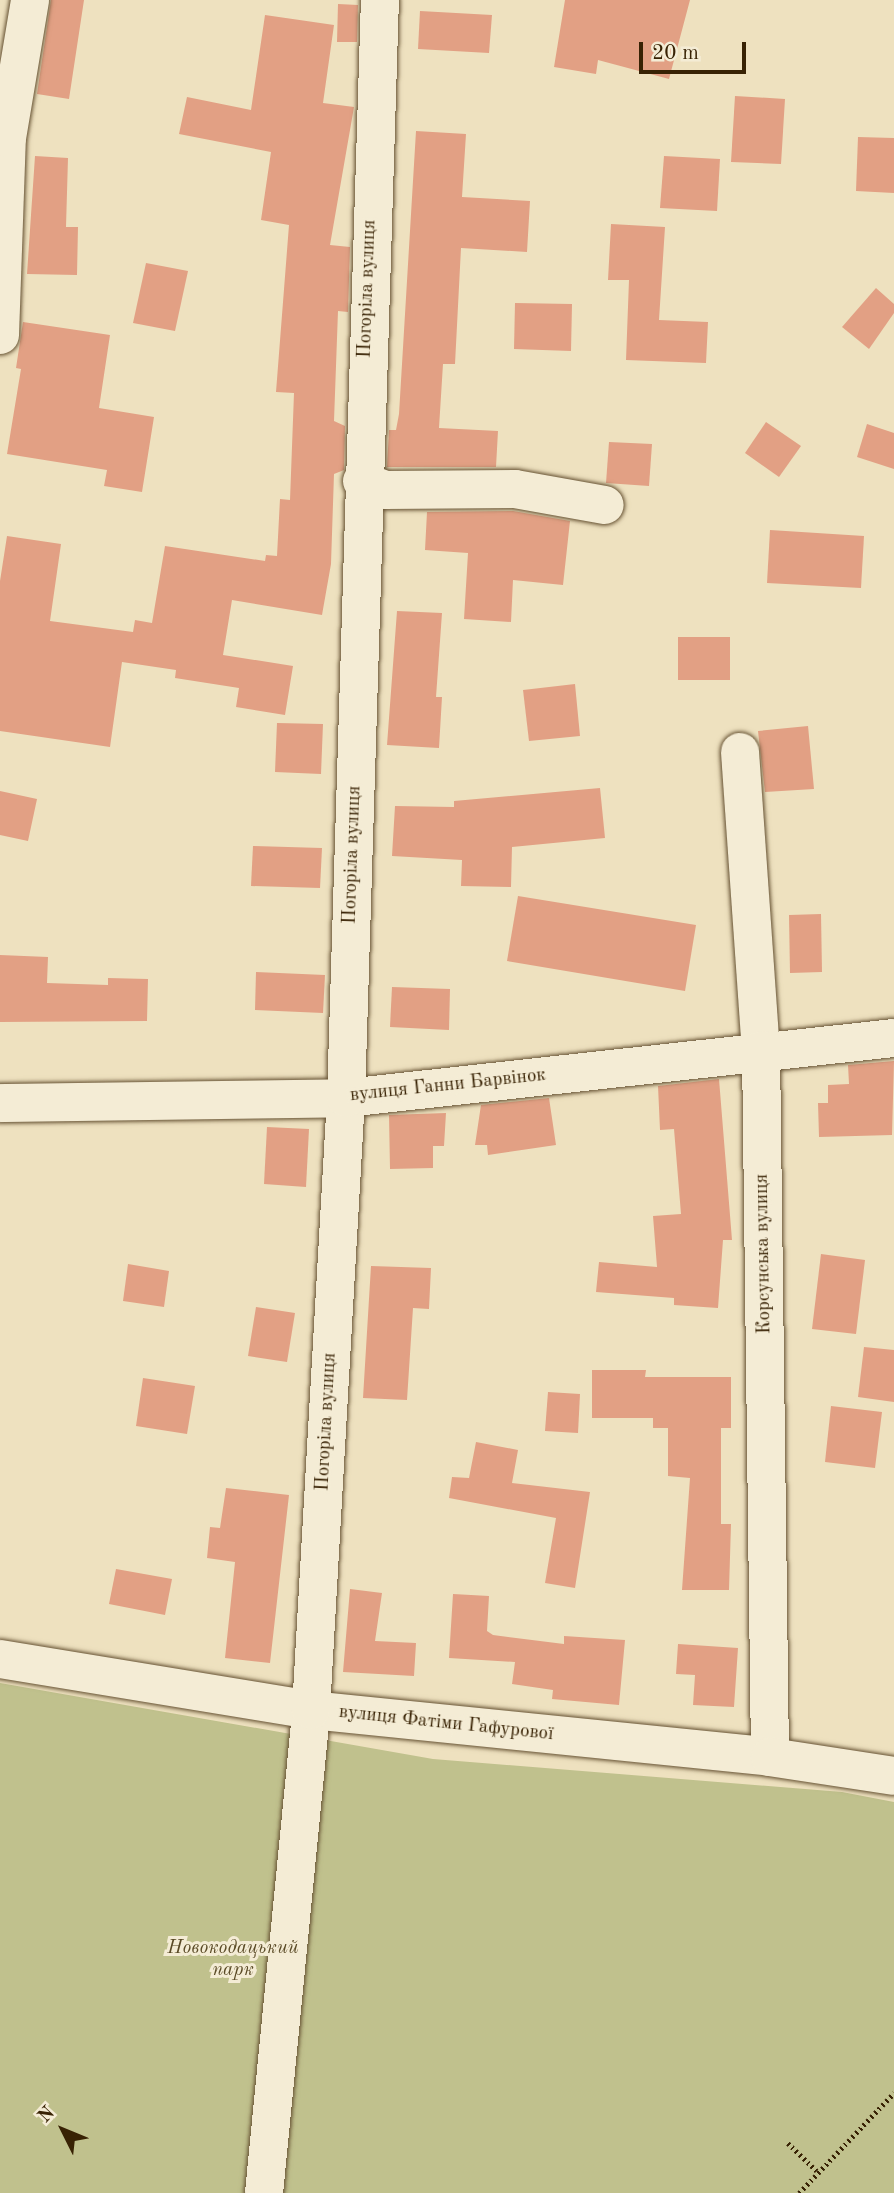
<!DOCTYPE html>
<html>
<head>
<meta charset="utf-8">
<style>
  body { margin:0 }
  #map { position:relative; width:894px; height:2193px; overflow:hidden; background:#eee1bf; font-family:"Old Standard TT",serif }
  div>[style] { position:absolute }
  .green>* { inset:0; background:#c0c18d }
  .building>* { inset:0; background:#e2a084 }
  .path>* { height:4.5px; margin-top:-2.25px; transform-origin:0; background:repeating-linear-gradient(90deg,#382204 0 2px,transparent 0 5.5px) }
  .roads { filter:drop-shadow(0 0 2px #665233) drop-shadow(0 0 2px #665233) }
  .minor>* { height:38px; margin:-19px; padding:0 19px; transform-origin:19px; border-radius:19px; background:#f4ecd5 }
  span { translate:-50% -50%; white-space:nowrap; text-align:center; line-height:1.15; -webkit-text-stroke:6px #f4ecd5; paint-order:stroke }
  .street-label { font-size:19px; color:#382204 }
  .park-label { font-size:19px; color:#5a4a26; font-style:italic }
  .north { position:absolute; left:28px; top:2095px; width:70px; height:70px; -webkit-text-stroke:5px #f4ecd5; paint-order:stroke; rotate:313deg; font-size:19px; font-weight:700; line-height:28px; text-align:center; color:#382204 }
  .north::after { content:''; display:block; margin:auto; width:24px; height:32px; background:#382204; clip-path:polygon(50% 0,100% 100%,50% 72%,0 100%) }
  .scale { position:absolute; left:639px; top:42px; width:107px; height:32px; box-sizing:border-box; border:4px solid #382204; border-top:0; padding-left:9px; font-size:21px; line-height:24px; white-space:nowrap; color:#382204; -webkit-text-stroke:5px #f4ecd5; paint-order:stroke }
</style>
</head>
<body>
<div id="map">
  <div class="green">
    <div style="clip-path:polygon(0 1683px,433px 1759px,842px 1792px,894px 1802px,894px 2193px,0 2193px)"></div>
  </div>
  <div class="building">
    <div style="clip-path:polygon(51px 0,84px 0,69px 99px,37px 94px)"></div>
    <div style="clip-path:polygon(565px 0,690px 0,669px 79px,598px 60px,596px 74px,554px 67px)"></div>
    <div style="clip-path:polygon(338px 4px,358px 5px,357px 42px,337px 42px)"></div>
    <div style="clip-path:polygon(420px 11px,492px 15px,489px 53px,418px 49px)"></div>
    <div style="clip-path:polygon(265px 15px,334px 25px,323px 103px,354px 107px,330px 245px,350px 247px,348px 312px,338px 311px,334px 421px,345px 426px,344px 470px,334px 474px,331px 564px,322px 615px,232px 600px,223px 655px,293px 666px,285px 715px,236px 707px,239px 688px,175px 678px,176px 670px,122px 662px,110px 747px,0 731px,0 581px,7px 536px,61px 544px,50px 621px,133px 632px,135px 620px,152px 623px,165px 546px,265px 561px,266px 555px,277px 556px,280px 499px,290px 500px,294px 393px,276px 392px,289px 225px,261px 220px,271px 152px,179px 134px,187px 97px,251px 110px)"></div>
    <div style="clip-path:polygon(735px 96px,785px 99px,781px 164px,731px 162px)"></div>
    <div style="clip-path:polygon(416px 131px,466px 134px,462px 197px,530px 201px,527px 252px,461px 248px,455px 364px,443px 364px,439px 428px,498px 431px,496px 467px,387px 467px,389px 430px,396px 430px,399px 414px)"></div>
    <div style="clip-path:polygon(858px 137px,894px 138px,894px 193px,856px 191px)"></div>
    <div style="clip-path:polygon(35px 156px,68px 158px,66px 227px,78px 227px,77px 275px,27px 274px)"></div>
    <div style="clip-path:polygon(664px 156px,720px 159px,717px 211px,660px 208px)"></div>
    <div style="clip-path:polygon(611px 224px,665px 227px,659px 320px,708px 322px,706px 363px,626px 360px,629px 280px,608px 280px)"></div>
    <div style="clip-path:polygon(146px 263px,188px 271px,175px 331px,133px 323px)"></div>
    <div style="clip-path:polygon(876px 288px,894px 304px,894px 313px,869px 349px,842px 327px)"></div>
    <div style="clip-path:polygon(515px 303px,572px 304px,571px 351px,514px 349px)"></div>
    <div style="clip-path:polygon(23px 322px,110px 335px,99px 408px,154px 417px,142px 492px,104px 486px,107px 470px,7px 454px,21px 369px,16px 368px)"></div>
    <div style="clip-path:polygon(766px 422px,801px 446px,779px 477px,745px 453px)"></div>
    <div style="clip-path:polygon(867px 424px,894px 433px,894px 469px,857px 457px)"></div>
    <div style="clip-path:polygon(609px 442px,652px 444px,649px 486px,606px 483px)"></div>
    <div style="clip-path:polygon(513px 511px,570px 521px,563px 585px,513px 580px,511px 622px,464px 619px,468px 553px,425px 550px,427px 512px)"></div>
    <div style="clip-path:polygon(770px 530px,864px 536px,861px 588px,767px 583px)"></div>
    <div style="clip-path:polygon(397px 611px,442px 613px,436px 697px,442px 697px,439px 748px,387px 745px)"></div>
    <div style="clip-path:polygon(678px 637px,730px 637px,730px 680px,678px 680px)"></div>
    <div style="clip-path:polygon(575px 684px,580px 736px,529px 741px,523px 690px)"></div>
    <div style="clip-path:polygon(277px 723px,323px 724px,321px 774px,275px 772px)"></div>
    <div style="clip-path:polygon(808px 726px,814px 789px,765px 792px,758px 731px)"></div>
    <div style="clip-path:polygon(600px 788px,605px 838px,512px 847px,511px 887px,461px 886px,462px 860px,392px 856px,395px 806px,454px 807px,454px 801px)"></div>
    <div style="clip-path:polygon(0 791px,37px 799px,28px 841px,0 835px)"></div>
    <div style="clip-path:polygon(253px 846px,322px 848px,320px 888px,251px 886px)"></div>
    <div style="clip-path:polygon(518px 896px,696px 925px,685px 991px,507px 961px)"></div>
    <div style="clip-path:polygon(821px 914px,822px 972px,790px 973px,789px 915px)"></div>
    <div style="clip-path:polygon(0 955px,48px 957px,47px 983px,108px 985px,108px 978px,148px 979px,147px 1021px,0 1022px)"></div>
    <div style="clip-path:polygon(256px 972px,325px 975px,323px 1013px,255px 1010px)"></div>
    <div style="clip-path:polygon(392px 987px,450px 989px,449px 1030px,390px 1027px)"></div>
    <div style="clip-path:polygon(894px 1061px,892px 1135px,819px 1137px,818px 1103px,828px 1103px,828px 1085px,849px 1084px,848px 1065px)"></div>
    <div style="clip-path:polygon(719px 1079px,732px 1240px,723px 1240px,718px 1308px,674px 1305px,674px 1298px,596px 1292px,599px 1262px,657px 1267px,653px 1216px,681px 1214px,674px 1129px,660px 1130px,658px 1086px)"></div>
    <div style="clip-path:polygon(549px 1098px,556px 1145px,488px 1155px,487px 1145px,475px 1145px,481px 1105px)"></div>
    <div style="clip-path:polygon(446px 1113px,444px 1146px,433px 1146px,433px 1168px,390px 1169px,389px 1115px)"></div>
    <div style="clip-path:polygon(267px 1127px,309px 1129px,306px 1187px,264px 1184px)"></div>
    <div style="clip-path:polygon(821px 1254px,865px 1260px,856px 1334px,812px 1329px)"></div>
    <div style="clip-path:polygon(128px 1264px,169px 1271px,164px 1307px,123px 1301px)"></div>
    <div style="clip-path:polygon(371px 1266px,431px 1268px,429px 1309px,413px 1308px,407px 1400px,363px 1398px)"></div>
    <div style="clip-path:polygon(256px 1307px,295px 1313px,287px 1362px,248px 1356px)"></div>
    <div style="clip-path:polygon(864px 1347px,894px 1350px,894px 1402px,858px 1397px)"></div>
    <div style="clip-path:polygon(592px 1370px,646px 1370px,645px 1377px,731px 1377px,731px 1428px,721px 1428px,721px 1524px,731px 1524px,729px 1590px,682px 1590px,690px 1478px,668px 1476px,668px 1428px,653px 1428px,653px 1418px,592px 1418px)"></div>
    <div style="clip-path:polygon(143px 1378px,195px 1386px,187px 1434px,136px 1426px)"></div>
    <div style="clip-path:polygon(548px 1392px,580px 1394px,578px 1433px,545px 1431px)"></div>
    <div style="clip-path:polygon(831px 1406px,882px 1412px,875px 1468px,825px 1462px)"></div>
    <div style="clip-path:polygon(476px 1442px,518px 1450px,512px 1483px,590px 1492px,575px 1588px,545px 1583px,556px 1518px,449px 1498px,452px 1477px,469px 1478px)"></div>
    <div style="clip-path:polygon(226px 1488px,289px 1495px,270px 1663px,225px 1658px,235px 1562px,207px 1558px,210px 1527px,220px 1528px)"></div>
    <div style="clip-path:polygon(116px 1569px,172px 1579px,165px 1615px,109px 1604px)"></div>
    <div style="clip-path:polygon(350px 1589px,382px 1593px,375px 1641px,416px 1643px,414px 1676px,343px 1672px)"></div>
    <div style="clip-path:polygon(453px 1594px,489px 1596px,487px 1631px,493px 1635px,564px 1644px,564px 1636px,625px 1640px,619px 1705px,552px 1699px,553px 1690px,512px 1684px,515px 1662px,449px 1658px)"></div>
    <div style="clip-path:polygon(678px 1644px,738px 1648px,734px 1707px,693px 1705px,695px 1675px,676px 1674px)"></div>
  </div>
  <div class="path">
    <div style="left:788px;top:2143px;width:40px;rotate:44deg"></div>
    <div style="left:799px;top:2193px;width:138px;rotate:-46.5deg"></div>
  </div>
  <div class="roads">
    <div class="minor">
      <div style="left:0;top:335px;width:197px;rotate:-88deg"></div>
      <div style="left:7px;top:138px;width:140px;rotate:-80.5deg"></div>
      <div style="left:362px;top:481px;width:25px;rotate:21deg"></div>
      <div style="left:385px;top:490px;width:130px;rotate:-0.4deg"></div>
      <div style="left:515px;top:489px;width:91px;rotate:10.1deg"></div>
      <div style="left:740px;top:752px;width:299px;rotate:86deg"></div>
      <div style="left:761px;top:1050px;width:707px;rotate:89.27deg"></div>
      <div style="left:0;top:1103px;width:346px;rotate:-0.8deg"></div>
      <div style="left:346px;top:1098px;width:551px;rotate:-6.25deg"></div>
      <div style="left:0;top:1659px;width:315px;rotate:9.3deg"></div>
      <div style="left:311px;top:1710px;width:461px;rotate:5.8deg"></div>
      <div style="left:770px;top:1757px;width:125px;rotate:8.7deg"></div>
      <div style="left:264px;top:2193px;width:485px;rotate:-84.4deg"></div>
      <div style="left:311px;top:1710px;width:613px;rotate:-86.73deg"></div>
      <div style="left:346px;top:1098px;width:1099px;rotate:-88.23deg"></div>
    </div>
  </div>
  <div class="street-label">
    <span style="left:368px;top:289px;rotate:-88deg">Погоріла вулиця</span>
    <span style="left:353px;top:855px;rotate:-88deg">Погоріла вулиця</span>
    <span style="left:448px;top:1086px;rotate:-6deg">вулиця Ганни Барвінок</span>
    <span style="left:764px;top:1254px;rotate:-91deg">Корсунська вулиця</span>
    <span style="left:327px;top:1422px;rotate:-87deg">Погоріла вулиця</span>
    <span style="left:446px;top:1724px;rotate:6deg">вулиця Фатіми Гафурової</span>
  </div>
  <div class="park-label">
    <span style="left:233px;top:1960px">Новокодацький<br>парк</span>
  </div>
  <div class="north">N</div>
  <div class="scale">20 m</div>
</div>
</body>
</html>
